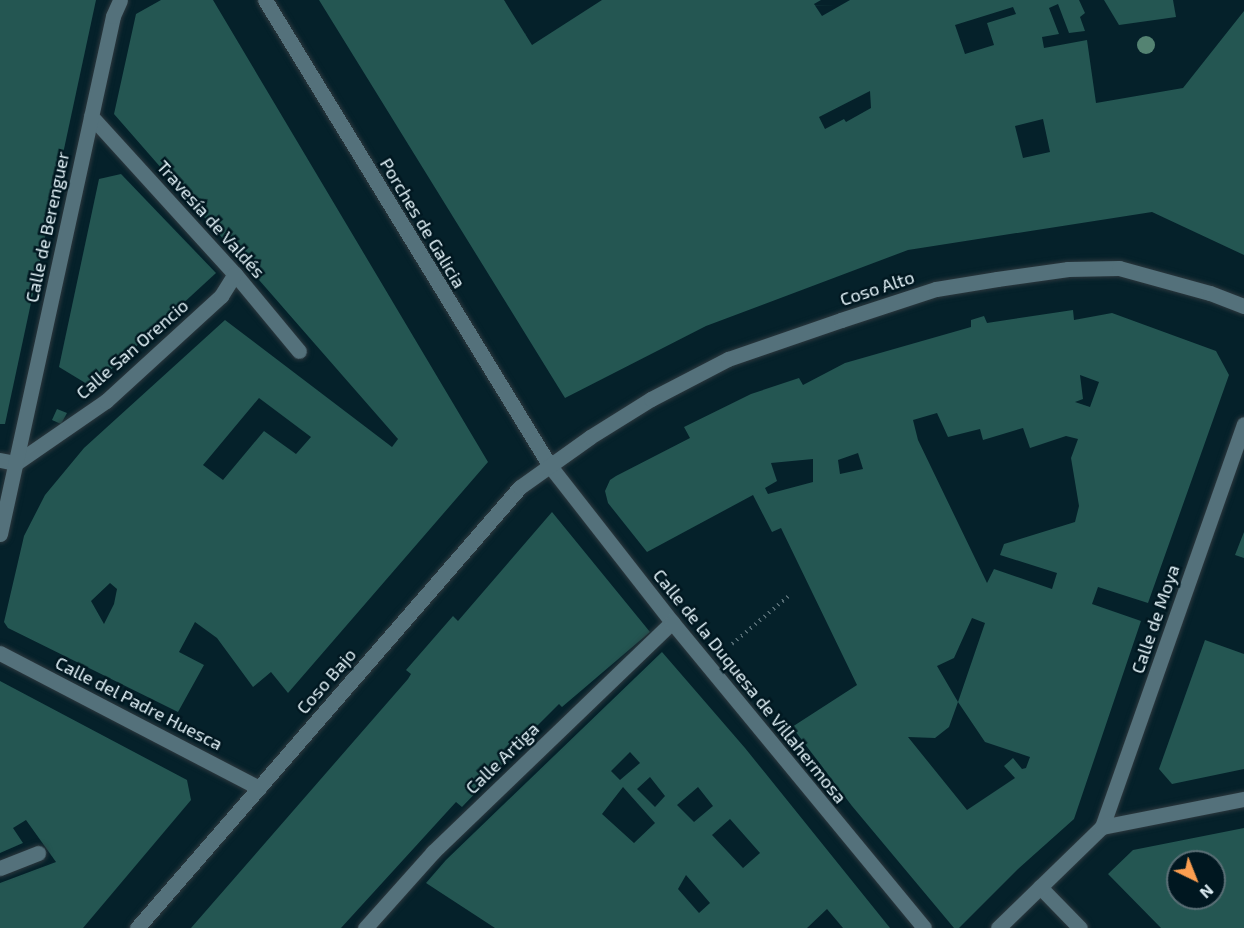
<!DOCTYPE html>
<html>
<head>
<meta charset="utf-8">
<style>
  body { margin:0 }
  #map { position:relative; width:1244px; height:928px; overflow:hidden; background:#05212a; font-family:"Exo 2",sans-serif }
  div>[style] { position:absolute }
  .building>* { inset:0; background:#245652 }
  .path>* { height:4px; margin-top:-2px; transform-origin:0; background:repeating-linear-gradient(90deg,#546b73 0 1.5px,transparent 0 6px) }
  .roads { filter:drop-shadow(0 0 2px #2d383e) drop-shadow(0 0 2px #2d383e) }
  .pedestrian>* { height:15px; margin:-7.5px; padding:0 7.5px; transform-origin:7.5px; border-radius:7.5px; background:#54717b }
  .minor>* { height:15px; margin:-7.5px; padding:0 7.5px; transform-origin:7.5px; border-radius:7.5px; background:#54717b }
  .trees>* { width:18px; height:18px; margin:-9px; border-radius:50%; background:#548372 }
  span { translate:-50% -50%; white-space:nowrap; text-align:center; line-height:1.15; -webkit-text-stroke:5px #001720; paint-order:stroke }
  .street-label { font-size:18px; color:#e2f2f8 }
  .north { position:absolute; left:1166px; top:850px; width:60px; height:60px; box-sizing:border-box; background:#001720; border:2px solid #5a6f76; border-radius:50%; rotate:137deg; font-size:16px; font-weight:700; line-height:24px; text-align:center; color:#e2f2f8 }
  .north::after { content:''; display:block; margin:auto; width:21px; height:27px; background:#fb9e50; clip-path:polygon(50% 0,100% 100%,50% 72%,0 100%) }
</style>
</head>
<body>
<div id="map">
  <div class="building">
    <div style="clip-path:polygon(0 0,96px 0,5px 424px,0 424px)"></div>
    <div style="clip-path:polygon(evenodd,161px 0,213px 0,488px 462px,288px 693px,271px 672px,253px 687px,217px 638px,195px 622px,179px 652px,204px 665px,178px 712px,8px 628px,4px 622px,24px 536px,45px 495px,84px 448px,225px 320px,392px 447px,398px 439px,114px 114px,136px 14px,161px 0,259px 398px,311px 437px,296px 454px,264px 431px,223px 480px,203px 465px,259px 398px,161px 0,110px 583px,117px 589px,114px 604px,104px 624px,91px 601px,110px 583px)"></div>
    <div style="clip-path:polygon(evenodd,319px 0,504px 0,532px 45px,602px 0,821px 0,814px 4px,822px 16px,850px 0,1079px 0,1085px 13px,1080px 17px,1085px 31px,1069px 33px,1058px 4px,1049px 8px,1059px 34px,1042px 37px,1044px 48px,1087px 40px,1096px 103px,1183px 88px,1244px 11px,1244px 255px,1152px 212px,908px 250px,706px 326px,565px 398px,319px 0,1013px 7px,1016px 14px,987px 23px,994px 45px,965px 54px,955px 25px,1013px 7px,319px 0,870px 91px,871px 108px,846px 122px,844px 119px,825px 129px,819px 117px,870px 91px,319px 0,1043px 119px,1050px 152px,1023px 158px,1015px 126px,1043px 119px)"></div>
    <div style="clip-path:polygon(1104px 0,1173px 0,1176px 17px,1119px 25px)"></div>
    <div style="clip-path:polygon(121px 174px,216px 273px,92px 387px,59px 367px,99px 179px)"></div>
    <div style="clip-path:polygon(evenodd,1073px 310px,1074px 320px,1112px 313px,1216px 351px,1229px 375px,1148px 603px,1098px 587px,1092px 604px,1141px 621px,1074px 819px,1018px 869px,959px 928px,954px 928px,852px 806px,792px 727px,857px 685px,781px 528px,772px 532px,753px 495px,647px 552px,608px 503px,605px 491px,610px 480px,616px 476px,690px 438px,684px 427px,751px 394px,799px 378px,803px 385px,845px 363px,971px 327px,971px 320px,984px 316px,987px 323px,1073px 310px,1080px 375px,1099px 382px,1090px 407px,1075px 402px,1083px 399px,1080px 375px,1073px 310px,937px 413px,948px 437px,980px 429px,983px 440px,1023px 428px,1030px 448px,1066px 436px,1078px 439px,1071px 458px,1079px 506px,1075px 522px,1004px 544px,1000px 555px,1057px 573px,1052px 589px,994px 569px,987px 583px,918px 440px,913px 420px,937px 413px,1073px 310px,858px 453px,863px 469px,840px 474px,838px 460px,858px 453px,1073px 310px,813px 459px,813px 482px,768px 494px,765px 488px,777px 481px,771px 463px,813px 459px,1073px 310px,972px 618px,985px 623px,958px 702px,985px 742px,1030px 757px,1026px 768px,1022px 769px,1013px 758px,1004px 766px,1015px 778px,967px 810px,908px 737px,935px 738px,949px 727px,958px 702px,937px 666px,954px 658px,972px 618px)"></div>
    <div style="clip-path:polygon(57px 409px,67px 413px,61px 424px,52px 420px)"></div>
    <div style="clip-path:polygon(552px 512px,650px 632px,562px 707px,559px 704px,508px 755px,511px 756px,462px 807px,456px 802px,341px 928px,191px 928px,408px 679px,411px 674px,406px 670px,453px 616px,458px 621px)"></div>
    <div style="clip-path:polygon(1244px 532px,1244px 558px,1235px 555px)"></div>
    <div style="clip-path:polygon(1205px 640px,1244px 654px,1244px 769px,1172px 784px,1159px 769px)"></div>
    <div style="clip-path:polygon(evenodd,662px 652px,745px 748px,890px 928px,843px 928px,827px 909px,807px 928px,495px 928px,426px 883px,446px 860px,662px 652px,630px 752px,640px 763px,620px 780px,611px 771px,630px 752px,662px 652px,650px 777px,665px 796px,655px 807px,637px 789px,650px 777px,662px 652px,623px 787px,655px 823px,634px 843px,602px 814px,623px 787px,662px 652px,698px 787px,713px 806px,694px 822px,677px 805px,698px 787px,662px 652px,730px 819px,760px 853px,743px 868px,712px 835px,730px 819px,662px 652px,686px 875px,710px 903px,699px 913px,678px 889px,686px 875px)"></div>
    <div style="clip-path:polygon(0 681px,187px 780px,191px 800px,83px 928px,0 928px,0 883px,56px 862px,26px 820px,13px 828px,23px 843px,0 853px)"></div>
    <div style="clip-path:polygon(evenodd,1244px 828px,1244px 928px,1161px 928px,1108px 874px,1133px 850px,1244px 828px,1178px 862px,1214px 862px,1214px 898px,1178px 898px,1178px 862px)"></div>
  </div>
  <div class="path">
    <div style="left:732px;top:644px;width:77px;rotate:-40.3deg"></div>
  </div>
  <div class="roads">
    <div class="pedestrian">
      <div style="left:265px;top:0;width:546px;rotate:58.55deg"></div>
      <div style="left:550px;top:466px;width:198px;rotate:52deg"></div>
      <div style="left:672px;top:622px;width:332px;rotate:136.1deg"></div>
      <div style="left:433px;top:852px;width:102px;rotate:131.8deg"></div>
      <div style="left:91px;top:116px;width:214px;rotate:47.7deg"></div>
      <div style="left:235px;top:274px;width:100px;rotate:50.3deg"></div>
      <div style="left:0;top:460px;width:16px;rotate:11deg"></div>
      <div style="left:16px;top:463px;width:109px;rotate:-34.6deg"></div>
      <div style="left:106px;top:401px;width:156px;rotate:-42.4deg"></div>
      <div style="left:221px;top:296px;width:26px;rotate:-58deg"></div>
      <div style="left:0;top:653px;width:292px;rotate:27.5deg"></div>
      <div style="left:0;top:868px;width:41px;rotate:-21.5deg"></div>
      <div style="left:1040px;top:887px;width:57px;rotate:45.7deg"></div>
      <div style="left:137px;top:928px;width:584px;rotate:-49.03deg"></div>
      <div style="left:520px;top:487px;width:86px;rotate:-35.5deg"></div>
      <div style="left:590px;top:437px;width:72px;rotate:-31.9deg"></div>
      <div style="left:651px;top:399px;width:87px;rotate:-27.5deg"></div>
      <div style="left:728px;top:359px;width:120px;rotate:-19deg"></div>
      <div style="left:841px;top:320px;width:100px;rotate:-18.1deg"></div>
      <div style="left:936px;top:289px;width:62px;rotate:-9.3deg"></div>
      <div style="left:997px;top:279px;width:72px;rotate:-8deg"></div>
      <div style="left:1068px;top:269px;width:51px;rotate:-1.1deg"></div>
      <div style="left:1119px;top:268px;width:94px;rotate:15.4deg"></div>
      <div style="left:1210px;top:293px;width:36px;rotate:21deg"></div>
    </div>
    <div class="minor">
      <div style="left:0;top:534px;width:530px;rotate:-77.69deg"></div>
      <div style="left:113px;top:16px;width:17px;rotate:-66deg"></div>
      <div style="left:672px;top:622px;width:396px;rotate:50.5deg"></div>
      <div style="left:1102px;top:827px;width:427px;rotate:-70.6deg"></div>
      <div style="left:998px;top:928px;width:145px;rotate:-44.2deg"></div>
      <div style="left:1102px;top:827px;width:145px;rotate:-11.2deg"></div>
    </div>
  </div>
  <div class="trees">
    <div style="left:1146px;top:45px"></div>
  </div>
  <div class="street-label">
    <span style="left:211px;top:219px;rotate:48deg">Travesía de Valdés</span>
    <span style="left:423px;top:223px;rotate:59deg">Porches de Galicia</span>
    <span style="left:47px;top:227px;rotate:-78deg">Calle de Berenguer</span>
    <span style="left:877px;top:288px;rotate:-18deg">Coso Alto</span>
    <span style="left:132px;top:349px;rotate:-41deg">Calle San Orencio</span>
    <span style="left:1155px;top:619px;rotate:-71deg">Calle de Moya</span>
    <span style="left:326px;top:681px;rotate:-49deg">Coso Bajo</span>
    <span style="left:750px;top:686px;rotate:51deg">Calle de la Duquesa de Villahermosa</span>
    <span style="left:139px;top:703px;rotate:27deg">Calle del Padre Huesca</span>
    <span style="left:502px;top:758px;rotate:-44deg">Calle Artiga</span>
  </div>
  <div class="north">N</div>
</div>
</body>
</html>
